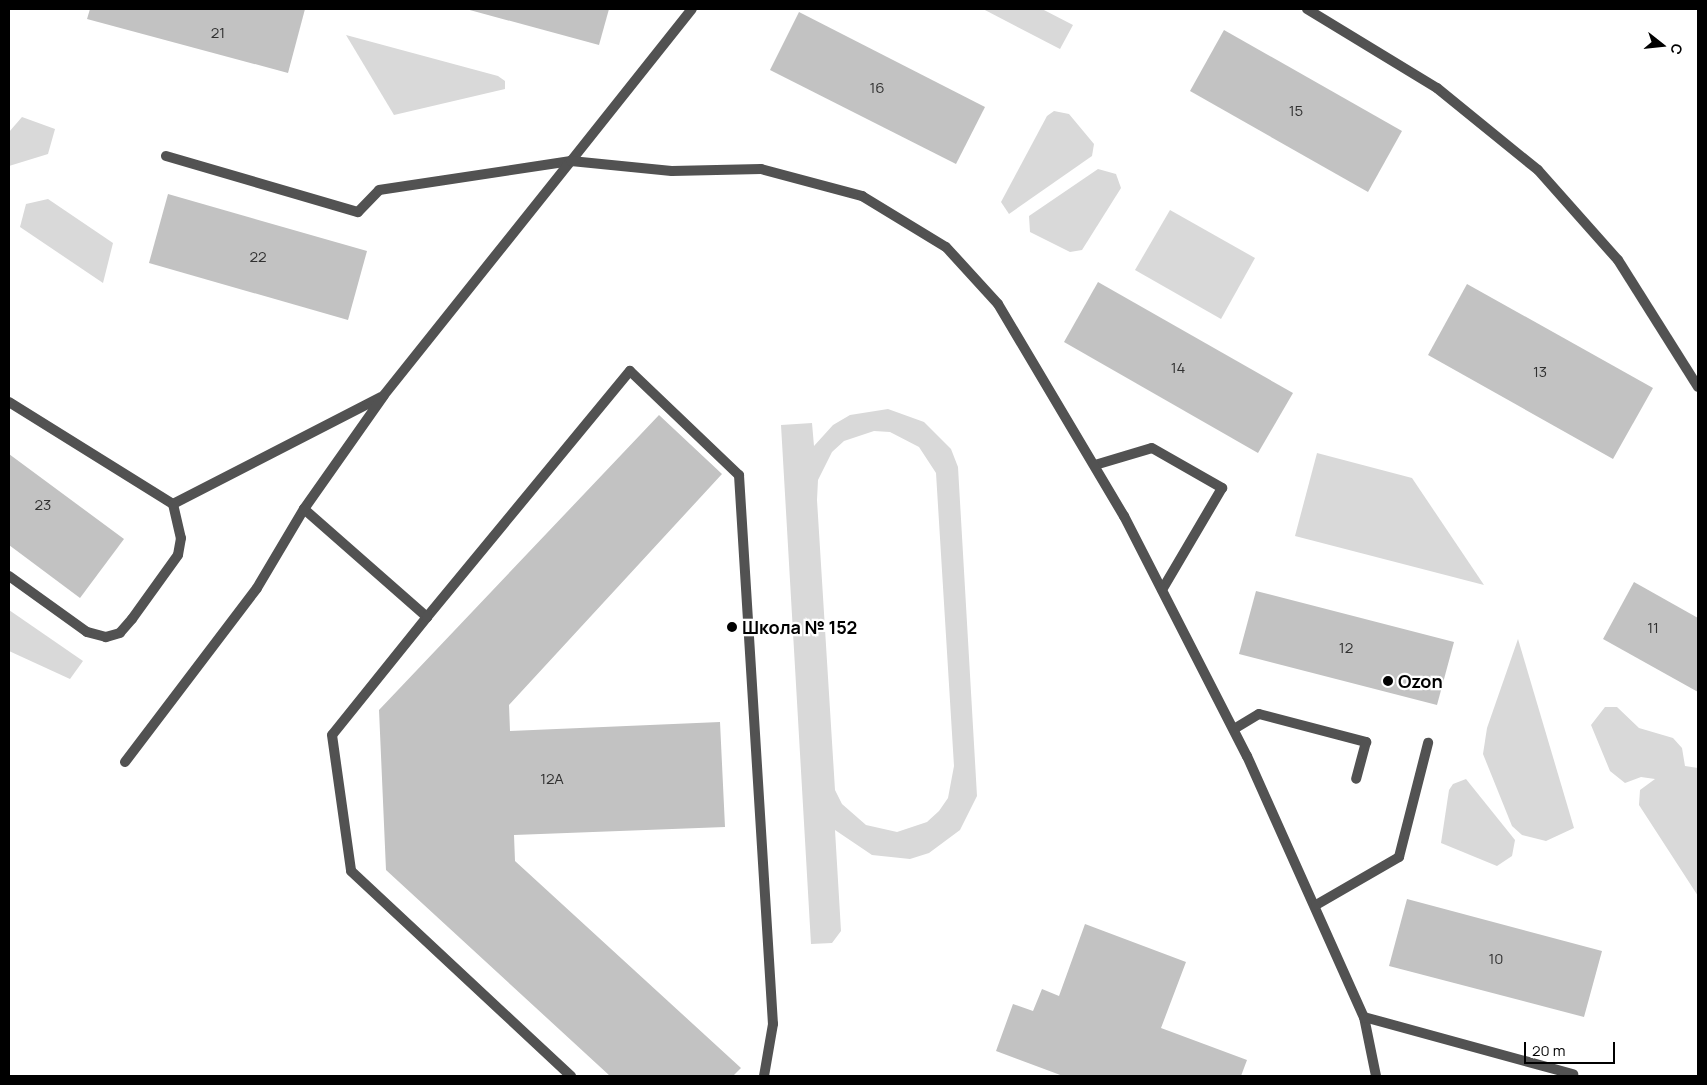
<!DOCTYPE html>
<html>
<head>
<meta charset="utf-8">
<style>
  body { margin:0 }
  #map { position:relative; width:1707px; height:1085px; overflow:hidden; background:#fff; font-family:Manrope,sans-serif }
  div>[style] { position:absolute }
  .green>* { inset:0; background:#d9d9d9 }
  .building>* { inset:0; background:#c2c2c2 }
  .lane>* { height:10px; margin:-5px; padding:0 5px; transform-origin:5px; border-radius:5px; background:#525252 }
  .street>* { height:10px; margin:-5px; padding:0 5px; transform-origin:5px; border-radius:5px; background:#525252 }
  .dots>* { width:14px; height:14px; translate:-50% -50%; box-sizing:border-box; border:2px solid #fff; border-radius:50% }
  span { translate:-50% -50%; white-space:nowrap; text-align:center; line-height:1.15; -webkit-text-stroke:4.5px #fff; paint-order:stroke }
  .number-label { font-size:15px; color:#303030 }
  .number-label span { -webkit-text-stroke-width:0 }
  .poi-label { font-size:18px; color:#000; font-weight:700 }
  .left { translate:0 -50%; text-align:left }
  .frame { position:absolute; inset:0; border:10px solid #000; pointer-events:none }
  .north { position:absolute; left:1637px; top:20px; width:50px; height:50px; -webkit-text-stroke:4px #fff; paint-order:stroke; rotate:106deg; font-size:14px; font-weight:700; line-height:20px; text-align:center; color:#000 }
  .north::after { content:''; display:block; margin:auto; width:18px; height:22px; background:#000; clip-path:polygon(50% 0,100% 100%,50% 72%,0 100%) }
  .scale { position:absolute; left:1524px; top:1042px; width:91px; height:22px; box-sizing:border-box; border:2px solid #000; border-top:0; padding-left:6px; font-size:15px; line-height:18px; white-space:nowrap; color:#000; -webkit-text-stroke:4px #fff; paint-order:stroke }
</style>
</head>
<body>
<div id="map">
  <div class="green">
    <div style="clip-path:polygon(983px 9px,1042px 9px,1073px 25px,1060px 49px)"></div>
    <div style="clip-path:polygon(346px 35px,498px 76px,505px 81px,505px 89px,394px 115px)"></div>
    <div style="clip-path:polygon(1054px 111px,1069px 114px,1094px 144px,1092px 156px,1009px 214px,1001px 202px,1047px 116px)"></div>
    <div style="clip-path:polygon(22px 117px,55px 129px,48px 154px,9px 166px,9px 132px)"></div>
    <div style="clip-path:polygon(1098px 169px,1116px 174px,1121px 188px,1082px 250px,1070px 252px,1030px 232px,1029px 216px)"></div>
    <div style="clip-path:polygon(48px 199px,113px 243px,103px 283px,20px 227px,26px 204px)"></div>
    <div style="clip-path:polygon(1170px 210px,1255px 258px,1221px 319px,1135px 270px)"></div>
    <div style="clip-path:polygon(evenodd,888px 409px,924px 422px,951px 449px,958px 467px,977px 796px,960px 830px,929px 853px,910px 859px,872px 855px,835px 830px,841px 931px,832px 943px,811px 944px,781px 425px,812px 423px,814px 446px,833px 425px,850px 415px,888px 409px,874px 431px,890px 432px,919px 447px,936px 473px,954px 766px,948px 798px,939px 811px,927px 822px,897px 832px,866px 825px,842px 804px,835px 790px,817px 500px,818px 480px,832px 452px,844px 441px,874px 431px)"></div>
    <div style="clip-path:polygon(1317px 453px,1412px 478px,1484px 585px,1295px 536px)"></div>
    <div style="clip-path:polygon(9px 610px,83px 661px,70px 679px,9px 651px)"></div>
    <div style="clip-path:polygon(1518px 639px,1574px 828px,1546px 841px,1522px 835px,1512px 826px,1483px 754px,1487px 728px)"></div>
    <div style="clip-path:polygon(1605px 707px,1617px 707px,1639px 728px,1673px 738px,1682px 748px,1685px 766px,1698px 768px,1698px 896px,1639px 805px,1640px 790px,1655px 779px,1641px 777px,1625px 783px,1610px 771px,1591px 725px)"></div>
    <div style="clip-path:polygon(1466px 779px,1515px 840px,1512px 856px,1497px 866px,1441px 843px,1449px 790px,1453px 784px)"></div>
  </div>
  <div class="building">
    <div style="clip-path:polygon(90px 9px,305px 9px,288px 73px,87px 19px)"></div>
    <div style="clip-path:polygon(466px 9px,609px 9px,599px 45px)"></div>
    <div style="clip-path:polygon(799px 12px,985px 107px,956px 164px,770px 70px)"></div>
    <div style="clip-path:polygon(1224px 30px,1402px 131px,1368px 192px,1190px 91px)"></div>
    <div style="clip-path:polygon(168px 194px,367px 251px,348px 320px,149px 263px)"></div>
    <div style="clip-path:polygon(1098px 282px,1293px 393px,1258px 453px,1064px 342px)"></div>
    <div style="clip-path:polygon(1467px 284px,1653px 388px,1613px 459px,1428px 355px)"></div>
    <div style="clip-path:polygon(659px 415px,722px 474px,509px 705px,510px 731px,720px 722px,725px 827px,514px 835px,515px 861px,741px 1068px,733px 1076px,610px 1076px,386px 870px,379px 710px)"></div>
    <div style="clip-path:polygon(9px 454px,124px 539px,80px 598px,9px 545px)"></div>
    <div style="clip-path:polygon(1634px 582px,1698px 618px,1698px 692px,1603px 639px)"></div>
    <div style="clip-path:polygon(1256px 591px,1454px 642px,1437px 705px,1239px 654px)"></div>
    <div style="clip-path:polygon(1407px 899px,1602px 951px,1584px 1017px,1389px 966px)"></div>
    <div style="clip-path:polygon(1085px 924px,1186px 962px,1161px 1028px,1247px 1060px,1241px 1076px,1063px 1076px,996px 1051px,1013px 1004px,1033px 1011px,1042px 989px,1059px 996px)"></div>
  </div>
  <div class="lane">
    <div style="left:166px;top:156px;width:200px;rotate:16.3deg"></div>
    <div style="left:358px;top:212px;width:30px;rotate:-46deg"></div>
    <div style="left:379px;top:190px;width:194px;rotate:-8.6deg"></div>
    <div style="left:571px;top:161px;width:194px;rotate:-51.5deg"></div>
    <div style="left:9px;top:402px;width:193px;rotate:31.9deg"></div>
    <div style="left:173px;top:504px;width:35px;rotate:77deg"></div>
    <div style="left:181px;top:538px;width:17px;rotate:100deg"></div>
    <div style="left:178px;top:555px;width:79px;rotate:125.7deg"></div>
    <div style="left:132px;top:619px;width:18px;rotate:131deg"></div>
    <div style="left:120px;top:633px;width:15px;rotate:164deg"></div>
    <div style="left:106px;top:637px;width:20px;rotate:-165deg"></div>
    <div style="left:87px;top:632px;width:96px;rotate:-144.3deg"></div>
    <div style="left:1095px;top:465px;width:59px;rotate:-16.6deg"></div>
    <div style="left:1152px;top:448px;width:81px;rotate:29.7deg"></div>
    <div style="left:1222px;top:488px;width:118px;rotate:120.5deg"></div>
    <div style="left:173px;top:504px;width:234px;rotate:-27.2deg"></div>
    <div style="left:304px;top:509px;width:164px;rotate:41.3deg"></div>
    <div style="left:427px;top:617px;width:151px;rotate:128.8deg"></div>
    <div style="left:332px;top:735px;width:137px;rotate:82deg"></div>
    <div style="left:351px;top:871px;width:301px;rotate:43deg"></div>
    <div style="left:427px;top:617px;width:319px;rotate:-50.5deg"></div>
    <div style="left:630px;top:371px;width:151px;rotate:43.7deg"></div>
    <div style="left:739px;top:475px;width:550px;rotate:86.46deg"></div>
    <div style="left:773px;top:1024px;width:53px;rotate:99.8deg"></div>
    <div style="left:1234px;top:729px;width:29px;rotate:-31deg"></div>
    <div style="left:1259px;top:714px;width:111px;rotate:14.7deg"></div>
    <div style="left:1366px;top:742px;width:38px;rotate:105deg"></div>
    <div style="left:125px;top:762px;width:218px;rotate:-52.8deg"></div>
    <div style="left:257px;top:588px;width:92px;rotate:-59.3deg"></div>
    <div style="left:304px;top:509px;width:139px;rotate:-54.9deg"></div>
    <div style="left:384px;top:395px;width:300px;rotate:-51.4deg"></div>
    <div style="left:571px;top:161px;width:101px;rotate:5.7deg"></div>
    <div style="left:672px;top:171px;width:89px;rotate:-1.3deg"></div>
    <div style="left:761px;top:169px;width:105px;rotate:15deg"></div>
    <div style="left:862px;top:196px;width:98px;rotate:31.3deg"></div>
    <div style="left:946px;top:247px;width:77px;rotate:47.6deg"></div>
    <div style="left:998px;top:304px;width:247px;rotate:59.3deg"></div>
    <div style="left:1124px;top:516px;width:270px;rotate:62.9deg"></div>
    <div style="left:1247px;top:756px;width:286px;rotate:65.9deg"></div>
    <div style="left:1364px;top:1017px;width:60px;rotate:78.5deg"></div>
    <div style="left:1316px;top:905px;width:96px;rotate:-30deg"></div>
    <div style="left:1399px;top:857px;width:118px;rotate:-75.7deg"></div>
    <div style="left:1364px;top:1017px;width:217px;rotate:15.3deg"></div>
  </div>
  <div class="street">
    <div style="left:1307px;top:9px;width:152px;rotate:31.3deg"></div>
    <div style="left:1437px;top:88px;width:130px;rotate:39.1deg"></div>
    <div style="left:1538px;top:170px;width:120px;rotate:48.4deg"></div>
    <div style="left:1618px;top:260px;width:150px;rotate:57.8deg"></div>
  </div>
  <div class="dots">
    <div style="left:732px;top:627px;background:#000"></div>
    <div style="left:1388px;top:681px;background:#000"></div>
  </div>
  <div class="number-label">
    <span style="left:218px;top:33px">21</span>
    <span style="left:877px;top:88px">16</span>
    <span style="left:1296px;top:111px">15</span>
    <span style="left:258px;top:257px">22</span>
    <span style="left:1178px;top:368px">14</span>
    <span style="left:1540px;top:372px">13</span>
    <span style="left:43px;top:505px">23</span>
    <span style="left:1653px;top:628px">11</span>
    <span style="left:1346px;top:648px">12</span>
    <span style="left:552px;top:779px">12А</span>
    <span style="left:1496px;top:959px">10</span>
  </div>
  <div class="poi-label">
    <span class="left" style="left:742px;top:627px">Школа № 152</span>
    <span class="left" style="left:1398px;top:681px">Ozon</span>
  </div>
  <div class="frame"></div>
  <div class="north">С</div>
  <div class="scale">20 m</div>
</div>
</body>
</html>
